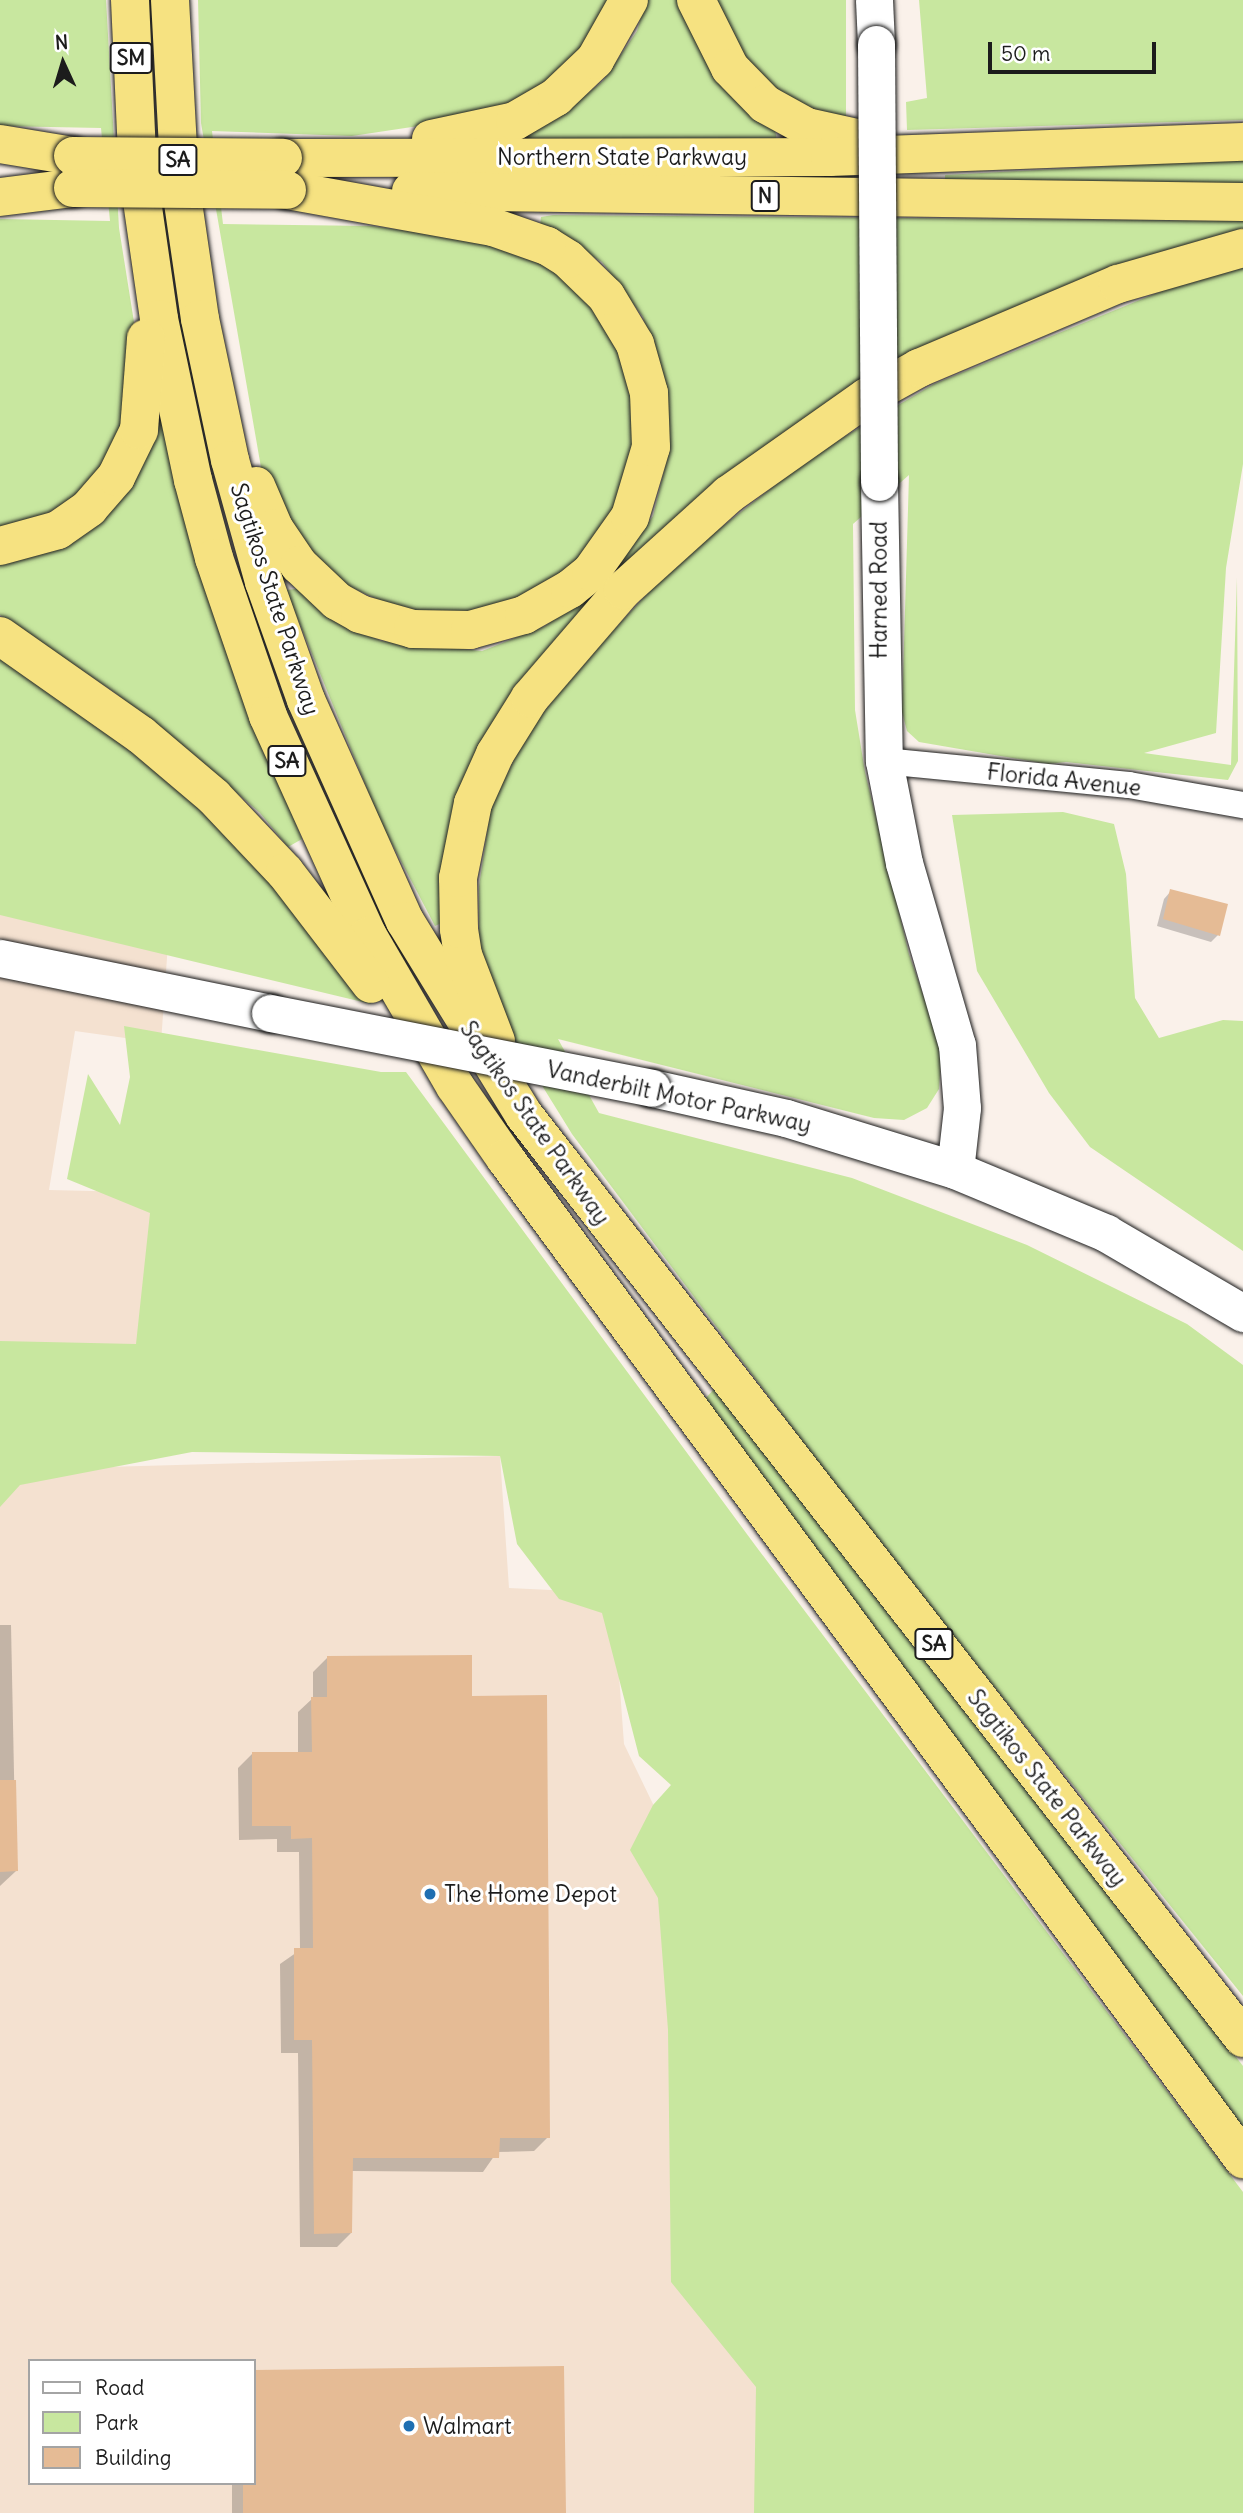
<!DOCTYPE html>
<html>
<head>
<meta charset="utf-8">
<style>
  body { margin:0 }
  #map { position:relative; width:1243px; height:2513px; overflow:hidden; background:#faf1ea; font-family:Delius,sans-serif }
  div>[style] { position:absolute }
  .built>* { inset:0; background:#f4e1d0 }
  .green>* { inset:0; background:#c8e79f }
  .shadow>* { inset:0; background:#0003 }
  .building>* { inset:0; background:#e5bb95 }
  .roads { filter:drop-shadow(0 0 2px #1c1c1c) drop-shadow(0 0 2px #1c1c1c) }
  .street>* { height:26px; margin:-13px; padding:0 13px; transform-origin:13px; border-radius:13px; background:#fff }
  .secondary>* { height:37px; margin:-18.5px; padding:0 18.5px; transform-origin:18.5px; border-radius:18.5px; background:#fff }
  .highway>* { height:38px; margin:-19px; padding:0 19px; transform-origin:19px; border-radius:19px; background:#f6e281 }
  .bridges { filter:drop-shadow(0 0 2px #1c1c1c) drop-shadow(0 0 2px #1c1c1c) }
  .secondary-bridge>* { height:37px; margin:-18.5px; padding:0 18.5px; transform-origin:18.5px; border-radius:18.5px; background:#fff }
  .highway-bridge>* { height:38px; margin:-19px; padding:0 19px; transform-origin:19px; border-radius:19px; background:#f6e281 }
  .dots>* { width:19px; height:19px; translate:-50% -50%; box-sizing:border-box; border:4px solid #fff; border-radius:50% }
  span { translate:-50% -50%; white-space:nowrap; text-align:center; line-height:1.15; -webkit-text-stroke:6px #fff; paint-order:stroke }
  .shield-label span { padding:2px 5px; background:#fff; border:2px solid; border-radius:5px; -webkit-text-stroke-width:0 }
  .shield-label { font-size:21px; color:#1c1c1c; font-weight:700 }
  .street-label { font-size:23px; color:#1c1c1c }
  .poi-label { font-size:23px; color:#1c1c1c }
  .left { translate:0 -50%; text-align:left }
  .legend { position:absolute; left:28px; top:2359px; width:228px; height:126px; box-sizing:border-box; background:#fff; border:2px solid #a4a4a4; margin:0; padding:9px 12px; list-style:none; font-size:21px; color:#1c1c1c }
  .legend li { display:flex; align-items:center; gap:14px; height:35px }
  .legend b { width:35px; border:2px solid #a4a4a4 }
  .north { position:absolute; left:28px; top:28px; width:70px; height:70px; -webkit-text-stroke:5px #fff; paint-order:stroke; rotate:356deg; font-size:19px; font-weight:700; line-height:28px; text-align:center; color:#1c1c1c }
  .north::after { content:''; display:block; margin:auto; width:24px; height:32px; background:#1c1c1c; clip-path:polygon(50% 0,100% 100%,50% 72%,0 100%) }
  .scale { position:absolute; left:988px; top:42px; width:168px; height:32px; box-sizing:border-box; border:4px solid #1c1c1c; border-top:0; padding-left:9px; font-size:21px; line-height:24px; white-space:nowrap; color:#1c1c1c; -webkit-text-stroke:5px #fff; paint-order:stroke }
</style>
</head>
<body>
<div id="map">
  <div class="built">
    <div style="clip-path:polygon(0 877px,170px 915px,161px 1043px,75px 1031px,49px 1190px,178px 1193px,189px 1356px,0 1353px)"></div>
    <div style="clip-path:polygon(evenodd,500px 1456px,509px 1588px,613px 1593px,624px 1744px,695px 1891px,780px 2328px,787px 2513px,0 2513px,0 1470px,500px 1456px,30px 2361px,254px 2361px,254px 2483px,30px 2483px,30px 2361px)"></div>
  </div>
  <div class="green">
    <div style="clip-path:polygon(0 0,106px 0,119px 228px,137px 341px,115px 458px,76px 499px,21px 526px,0 527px,0 219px,110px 221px,101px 128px,0 126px)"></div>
    <div style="clip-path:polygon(198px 0,616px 0,556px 82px,505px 113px,352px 136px,212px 131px,223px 224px,372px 226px,480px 241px,527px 255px,560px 276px,603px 317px,627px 371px,637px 429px,624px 500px,592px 557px,535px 601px,469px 618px,406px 612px,348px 586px,306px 555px,263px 479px,201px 123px)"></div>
    <div style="clip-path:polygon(646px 0,685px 0,775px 129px,777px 142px,490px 148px,556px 119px,603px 81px,637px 31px)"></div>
    <div style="clip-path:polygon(713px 0,846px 0,846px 127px,788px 105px,747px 67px)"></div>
    <div style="clip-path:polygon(919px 0,1243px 0,1243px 120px,907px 130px,906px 102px,927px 98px)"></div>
    <div style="clip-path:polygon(1243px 159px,1243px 186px,945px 185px,945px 175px)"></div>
    <div style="clip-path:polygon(553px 215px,1243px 221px,1243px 239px,920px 354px,510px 705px,448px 920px,435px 926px,381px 823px,286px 590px,305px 588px,322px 613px,381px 641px,482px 651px,545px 626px,606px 581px,653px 516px,669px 451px,666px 395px,643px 317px,602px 262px,540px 226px,541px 217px)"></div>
    <div style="clip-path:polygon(1243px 265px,1243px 464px,1226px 568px,1216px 733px,1144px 753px,1231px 765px,1237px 577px,1238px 761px,1228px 780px,1066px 762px,1048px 764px,919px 742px,907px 731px,902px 712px,909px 475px,853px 524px,855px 710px,865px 772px,909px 954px,942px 1049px,939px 1089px,927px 1108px,904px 1120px,874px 1118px,558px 1039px,599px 1113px,852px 1178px,1027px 1245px,1187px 1324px,1243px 1365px,1243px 1996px,883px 1549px,572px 1134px,499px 1016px,479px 950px,479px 886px,491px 807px,527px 733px,581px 665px,677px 562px,815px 454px,934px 384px,1201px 275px)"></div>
    <div style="clip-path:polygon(160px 418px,165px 422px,255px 723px,302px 839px,288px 847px,260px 813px,190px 752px,114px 692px,0 615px,0 565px)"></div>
    <div style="clip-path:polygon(0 650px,207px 801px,337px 950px,371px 1004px,0 915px)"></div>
    <div style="clip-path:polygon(1063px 812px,1114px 824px,1126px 874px,1135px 998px,1159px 1038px,1223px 1020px,1243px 1021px,1243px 1251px,1090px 1147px,1049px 1093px,977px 971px,952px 815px)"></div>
    <div style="clip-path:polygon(124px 1026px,381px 1072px,406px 1072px,755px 1545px,1243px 2192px,1243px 2513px,754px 2513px,756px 2387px,671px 2282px,668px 2030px,658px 1898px,630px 1850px,653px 1805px,671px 1785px,639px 1756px,602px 1613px,559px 1599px,517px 1544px,500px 1456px,192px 1452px,20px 1485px,0 1507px,0 1341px,136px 1344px,150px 1213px,67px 1179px,88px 1074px,120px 1125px,130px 1077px)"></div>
    <div style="clip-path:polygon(716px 1387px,1243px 2066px,1243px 2133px,703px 1401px)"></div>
  </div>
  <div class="shadow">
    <div style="clip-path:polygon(1171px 891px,1218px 935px,1211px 942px,1157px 926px,1164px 899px)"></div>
    <div style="clip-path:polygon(0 1625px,11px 1625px,16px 1871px,0 1886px)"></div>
    <div style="clip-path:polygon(327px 1658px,471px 1698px,548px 2137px,534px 2151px,497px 2152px,483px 2172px,351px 2171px,351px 2233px,337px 2247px,300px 2247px,298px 2053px,281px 2053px,280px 1964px,300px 1950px,299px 1852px,277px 1852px,277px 1839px,239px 1840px,238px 1768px,252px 1754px,298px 1754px,298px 1712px,313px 1698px,313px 1672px)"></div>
    <div style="clip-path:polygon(563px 2368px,564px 2513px,232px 2513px,232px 2483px,254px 2483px,254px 2371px)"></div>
  </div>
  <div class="building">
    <div style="clip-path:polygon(1170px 889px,1228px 904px,1220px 936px,1163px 919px)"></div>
    <div style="clip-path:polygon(472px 1655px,472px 1696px,547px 1695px,550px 2138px,500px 2138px,499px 2158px,353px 2158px,352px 2233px,314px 2234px,312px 2040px,294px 2040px,294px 1948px,313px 1948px,312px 1838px,291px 1839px,291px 1826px,252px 1826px,252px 1752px,312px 1752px,311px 1697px,327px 1697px,327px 1656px)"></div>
    <div style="clip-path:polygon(0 1780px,16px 1780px,18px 1871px,0 1872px)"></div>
    <div style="clip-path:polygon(564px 2366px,566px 2513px,243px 2513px,243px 2483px,254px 2483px,254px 2370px)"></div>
  </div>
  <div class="roads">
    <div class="street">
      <div style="left:884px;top:761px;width:246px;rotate:5.6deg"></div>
      <div style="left:1129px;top:785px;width:116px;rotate:10deg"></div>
    </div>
    <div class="secondary">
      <div style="left:874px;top:0;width:44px;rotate:87.4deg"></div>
      <div style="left:879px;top:482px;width:279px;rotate:89deg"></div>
      <div style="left:884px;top:761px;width:104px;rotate:78.9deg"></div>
      <div style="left:904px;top:863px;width:190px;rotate:73.8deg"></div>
      <div style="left:957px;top:1045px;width:63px;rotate:85.5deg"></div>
      <div style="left:962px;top:1108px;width:62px;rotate:96.4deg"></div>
      <div style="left:0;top:958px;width:276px;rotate:11.5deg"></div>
      <div style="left:652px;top:1088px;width:137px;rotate:12.6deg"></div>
      <div style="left:786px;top:1118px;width:177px;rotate:17.1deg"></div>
      <div style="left:955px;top:1170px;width:164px;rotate:22.6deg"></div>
      <div style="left:1106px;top:1233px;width:159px;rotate:30.3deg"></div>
    </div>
    <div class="highway">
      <div style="left:130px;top:0;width:173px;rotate:87.4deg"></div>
      <div style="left:138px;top:173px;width:148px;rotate:81.8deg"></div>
      <div style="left:159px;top:319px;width:165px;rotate:78.1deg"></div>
      <div style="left:193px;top:480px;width:81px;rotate:74.9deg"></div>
      <div style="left:214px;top:558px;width:167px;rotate:71.1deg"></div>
      <div style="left:268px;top:716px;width:242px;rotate:65.6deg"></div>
      <div style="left:368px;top:936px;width:173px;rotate:59.9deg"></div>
      <div style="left:455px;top:1086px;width:88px;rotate:55.2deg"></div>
      <div style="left:505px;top:1158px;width:1244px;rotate:53.6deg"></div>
      <div style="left:170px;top:0;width:182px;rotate:86.9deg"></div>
      <div style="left:180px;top:182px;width:138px;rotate:81.7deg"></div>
      <div style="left:200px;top:319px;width:144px;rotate:78deg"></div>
      <div style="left:230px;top:460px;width:127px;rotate:74.4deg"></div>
      <div style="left:264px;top:582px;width:125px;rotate:70.4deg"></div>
      <div style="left:306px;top:700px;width:242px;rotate:65.9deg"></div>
      <div style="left:405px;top:921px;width:228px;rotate:58.5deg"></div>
      <div style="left:524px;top:1115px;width:1170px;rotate:52.08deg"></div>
      <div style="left:696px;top:0;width:76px;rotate:63.4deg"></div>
      <div style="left:730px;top:68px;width:50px;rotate:45.8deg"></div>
      <div style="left:765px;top:104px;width:48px;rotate:28.7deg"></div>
      <div style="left:807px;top:127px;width:65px;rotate:12.5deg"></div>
      <div style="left:431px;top:139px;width:86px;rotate:-12.1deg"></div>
      <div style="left:515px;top:121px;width:48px;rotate:-30.3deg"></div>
      <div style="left:556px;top:97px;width:54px;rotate:-43.5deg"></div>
      <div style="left:595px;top:60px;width:69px;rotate:-60.5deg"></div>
      <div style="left:0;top:144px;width:74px;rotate:9.3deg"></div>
      <div style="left:283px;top:158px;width:547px;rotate:-0.1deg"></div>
      <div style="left:830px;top:157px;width:413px;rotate:-2.1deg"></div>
      <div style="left:411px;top:191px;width:832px;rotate:0.76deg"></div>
      <div style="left:0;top:197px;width:74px;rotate:-7deg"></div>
      <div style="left:256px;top:486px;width:46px;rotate:66.8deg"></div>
      <div style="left:274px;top:528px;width:45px;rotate:56deg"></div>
      <div style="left:299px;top:565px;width:52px;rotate:43.5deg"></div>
      <div style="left:337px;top:601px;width:26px;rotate:29deg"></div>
      <div style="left:360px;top:614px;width:55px;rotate:15.8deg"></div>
      <div style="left:413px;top:629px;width:57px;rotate:1deg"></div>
      <div style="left:470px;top:630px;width:56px;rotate:-15.5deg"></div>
      <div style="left:524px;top:615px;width:53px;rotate:-29.5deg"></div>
      <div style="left:570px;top:589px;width:27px;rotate:-39deg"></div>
      <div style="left:591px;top:572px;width:67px;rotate:-54.7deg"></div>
      <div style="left:630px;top:517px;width:73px;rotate:-73.3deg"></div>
      <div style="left:651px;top:447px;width:54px;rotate:-92.1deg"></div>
      <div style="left:649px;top:393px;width:51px;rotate:-105.9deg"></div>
      <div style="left:635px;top:344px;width:56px;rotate:-121.1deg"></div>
      <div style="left:606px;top:296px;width:53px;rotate:-135.8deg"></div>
      <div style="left:568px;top:259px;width:25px;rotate:-148deg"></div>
      <div style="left:547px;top:246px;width:57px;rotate:-160.6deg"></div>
      <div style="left:493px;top:227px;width:209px;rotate:-169.8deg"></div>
      <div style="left:0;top:546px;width:60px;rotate:-15.4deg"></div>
      <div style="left:58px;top:530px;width:38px;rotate:-35deg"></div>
      <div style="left:89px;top:508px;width:41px;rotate:-48.9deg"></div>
      <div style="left:116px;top:477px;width:52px;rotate:-63.9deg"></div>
      <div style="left:139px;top:430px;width:92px;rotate:-85.6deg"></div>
      <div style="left:0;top:636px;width:172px;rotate:35.1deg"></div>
      <div style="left:141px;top:735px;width:96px;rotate:40.3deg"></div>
      <div style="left:214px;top:797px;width:103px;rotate:46.6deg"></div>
      <div style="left:285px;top:872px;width:141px;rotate:52.5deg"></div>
      <div style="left:496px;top:1041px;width:92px;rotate:-111deg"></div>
      <div style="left:463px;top:955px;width:26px;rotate:-99deg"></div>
      <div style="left:459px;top:929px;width:51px;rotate:-91.1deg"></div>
      <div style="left:458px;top:878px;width:76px;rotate:-78.7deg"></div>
      <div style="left:473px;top:803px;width:54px;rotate:-65.8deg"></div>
      <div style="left:495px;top:754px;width:66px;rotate:-58deg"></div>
      <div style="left:530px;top:698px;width:143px;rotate:-49.3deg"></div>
      <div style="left:623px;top:590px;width:142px;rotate:-42.1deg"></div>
      <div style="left:728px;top:495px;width:170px;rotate:-35.2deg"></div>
      <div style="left:867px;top:397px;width:60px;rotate:-29.1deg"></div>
      <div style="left:919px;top:368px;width:216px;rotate:-22.9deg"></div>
      <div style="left:1118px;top:284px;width:130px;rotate:-16.1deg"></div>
    </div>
  </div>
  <div class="bridges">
    <div class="secondary-bridge">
      <div style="left:876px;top:44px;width:438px;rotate:89.6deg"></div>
      <div style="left:270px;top:1013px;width:389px;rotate:11.1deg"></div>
    </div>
    <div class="highway-bridge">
      <div style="left:73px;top:156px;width:210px;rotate:0.5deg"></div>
      <div style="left:73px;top:188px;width:214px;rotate:0.5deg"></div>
    </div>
  </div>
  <div class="dots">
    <div style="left:430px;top:1894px;background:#1f6fb2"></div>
    <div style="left:409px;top:2426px;background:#1f6fb2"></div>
  </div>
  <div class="shield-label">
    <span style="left:131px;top:58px">SM</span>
    <span style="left:178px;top:160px">SA</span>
    <span style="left:765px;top:196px">N</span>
    <span style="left:287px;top:761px">SA</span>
    <span style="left:934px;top:1644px">SA</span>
  </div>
  <div class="street-label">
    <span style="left:622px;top:157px">Northern State Parkway</span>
    <span style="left:879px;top:590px;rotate:-90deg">Harned Road</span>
    <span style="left:275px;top:599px;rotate:72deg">Sagtikos State Parkway</span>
    <span style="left:1064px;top:780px;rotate:6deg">Florida Avenue</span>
    <span style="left:679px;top:1097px;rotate:12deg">Vanderbilt Motor Parkway</span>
    <span style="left:535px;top:1123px;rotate:55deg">Sagtikos State Parkway</span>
    <span style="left:1047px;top:1788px;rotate:52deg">Sagtikos State Parkway</span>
  </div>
  <div class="poi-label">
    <span class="left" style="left:444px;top:1894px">The Home Depot</span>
    <span class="left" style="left:423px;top:2426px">Walmart</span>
  </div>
  <ul class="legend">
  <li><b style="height:9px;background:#fff"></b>Road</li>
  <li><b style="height:19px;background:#c8e79f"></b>Park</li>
  <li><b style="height:19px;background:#e5bb95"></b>Building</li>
  </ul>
  <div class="north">N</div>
  <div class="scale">50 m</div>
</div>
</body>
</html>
